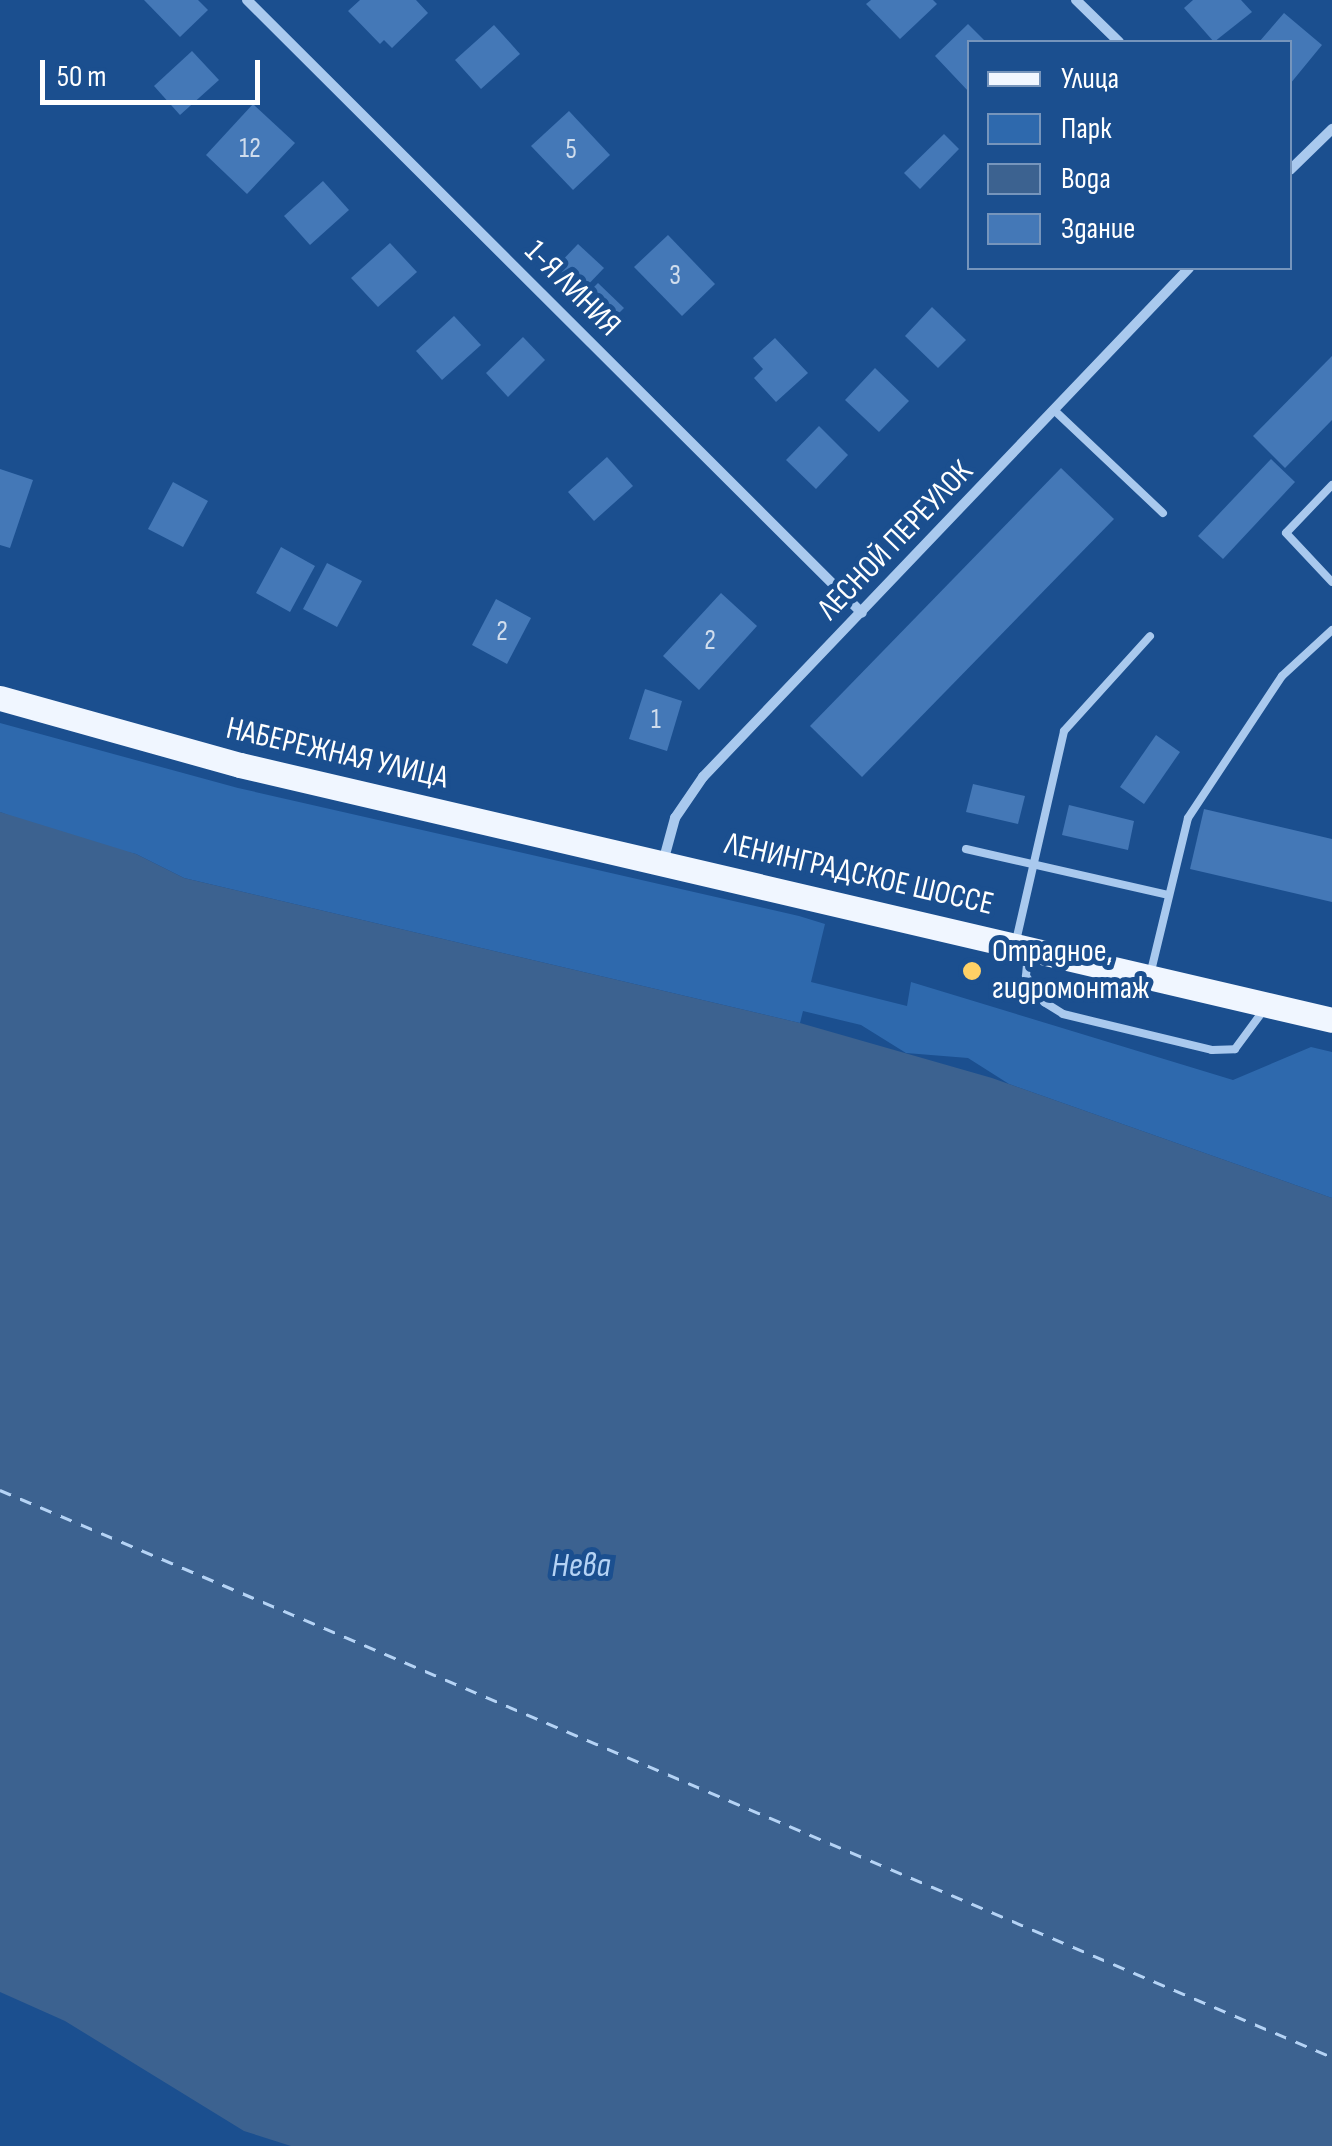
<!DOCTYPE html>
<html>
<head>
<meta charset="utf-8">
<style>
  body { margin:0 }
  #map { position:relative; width:1332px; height:2146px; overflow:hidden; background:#1b4f8f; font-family:"Sofia Sans Condensed",sans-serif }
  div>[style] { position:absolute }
  .green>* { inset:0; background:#2e69ad }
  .water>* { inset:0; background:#3c6290 }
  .ferry>* { height:2.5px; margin-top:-1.25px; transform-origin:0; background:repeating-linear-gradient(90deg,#b5d3f5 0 12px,transparent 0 22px) }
  .building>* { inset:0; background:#4478b7 }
  .lane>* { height:8px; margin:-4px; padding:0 4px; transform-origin:4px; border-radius:4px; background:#a9c9ee }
  .street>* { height:10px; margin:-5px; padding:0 5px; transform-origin:5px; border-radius:5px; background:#a9c9ee }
  .primary>* { height:25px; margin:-12.5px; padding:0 12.5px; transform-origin:12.5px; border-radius:12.5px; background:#f0f6ff }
  .dots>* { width:28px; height:28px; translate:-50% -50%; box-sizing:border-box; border:5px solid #1b4f8f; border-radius:50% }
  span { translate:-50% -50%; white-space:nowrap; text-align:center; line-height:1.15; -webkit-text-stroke:10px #1b4f8f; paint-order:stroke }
  .number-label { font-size:28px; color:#d0dded }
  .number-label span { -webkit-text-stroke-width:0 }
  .street-label { font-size:32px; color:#fff }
  .poi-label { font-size:32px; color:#fff }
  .left { translate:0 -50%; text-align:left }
  .water-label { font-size:35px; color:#b5d3f5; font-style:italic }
  .legend { position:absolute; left:967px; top:40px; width:325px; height:230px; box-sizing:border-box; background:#1b4f8f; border:2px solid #7695bc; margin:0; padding:12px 18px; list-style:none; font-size:30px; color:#fff }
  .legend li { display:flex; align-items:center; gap:20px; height:50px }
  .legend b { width:50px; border:2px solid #7695bc }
  .scale { position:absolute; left:40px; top:60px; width:220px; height:45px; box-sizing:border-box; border:5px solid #fff; border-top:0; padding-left:12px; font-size:30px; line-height:35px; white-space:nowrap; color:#fff; -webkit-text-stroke:8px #1b4f8f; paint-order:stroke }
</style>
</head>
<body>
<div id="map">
  <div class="green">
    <div style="clip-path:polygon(0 723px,238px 788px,799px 916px,825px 924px,811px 982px,907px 1006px,911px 982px,1233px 1080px,1311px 1047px,1332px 1052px,1332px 1198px,1009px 1084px,968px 1058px,906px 1053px,861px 1025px,803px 1011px,800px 1023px,184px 878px,136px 854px,68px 838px,0 812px)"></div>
  </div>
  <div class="water">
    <div style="clip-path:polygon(0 812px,136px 854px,184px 878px,800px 1023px,992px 1078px,1332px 1198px,1332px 2146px,291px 2146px,244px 2131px,65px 2021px,0 1992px)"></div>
  </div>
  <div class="ferry">
    <div style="left:0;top:1490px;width:1448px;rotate:23.06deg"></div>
  </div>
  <div class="building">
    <div style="clip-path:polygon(144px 0,198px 0,208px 10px,180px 37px)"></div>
    <div style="clip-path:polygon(360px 0,416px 0,428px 13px,392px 48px,384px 40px,380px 44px,348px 11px)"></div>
    <div style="clip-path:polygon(871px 0,933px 0,937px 4px,900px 39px,866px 4px)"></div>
    <div style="clip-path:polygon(1193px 0,1241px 0,1252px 12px,1214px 42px,1184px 8px)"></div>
    <div style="clip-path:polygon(1284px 13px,1322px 45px,1290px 84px,1290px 42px,1259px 42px)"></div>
    <div style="clip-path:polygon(968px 24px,986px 42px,969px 42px,969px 92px,935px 56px)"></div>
    <div style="clip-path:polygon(494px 25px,520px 54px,481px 89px,455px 60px)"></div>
    <div style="clip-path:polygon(192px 51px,219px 80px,180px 115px,154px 86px)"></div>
    <div style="clip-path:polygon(253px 104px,295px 143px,247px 194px,206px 155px)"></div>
    <div style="clip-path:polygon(569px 111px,610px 155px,573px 190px,531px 146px)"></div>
    <div style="clip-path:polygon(944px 134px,959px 149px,920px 189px,904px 173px)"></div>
    <div style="clip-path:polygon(323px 181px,349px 210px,310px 245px,284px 216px)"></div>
    <div style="clip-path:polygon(668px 235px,715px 284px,682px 316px,634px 267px)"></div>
    <div style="clip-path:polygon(390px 243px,417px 272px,378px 307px,351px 278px)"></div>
    <div style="clip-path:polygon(578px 244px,604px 268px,581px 292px,556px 267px)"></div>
    <div style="clip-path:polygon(598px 283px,624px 308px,607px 325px,581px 300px)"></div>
    <div style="clip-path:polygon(932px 307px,966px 340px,938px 368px,905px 336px)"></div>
    <div style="clip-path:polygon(454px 316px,481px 345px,442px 380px,416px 351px)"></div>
    <div style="clip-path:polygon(523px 337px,545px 360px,508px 397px,486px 373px)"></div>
    <div style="clip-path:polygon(775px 338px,808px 373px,776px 402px,754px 378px,763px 369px,753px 358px)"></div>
    <div style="clip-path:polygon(1332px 356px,1332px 420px,1285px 468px,1253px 436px)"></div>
    <div style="clip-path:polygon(875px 368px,909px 401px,879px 432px,845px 400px)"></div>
    <div style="clip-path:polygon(819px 426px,848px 455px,816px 489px,786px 460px)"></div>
    <div style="clip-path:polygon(607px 457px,633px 486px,594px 521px,568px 492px)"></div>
    <div style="clip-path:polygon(1271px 459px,1295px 482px,1223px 559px,1198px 536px)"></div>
    <div style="clip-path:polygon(1061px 468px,1114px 519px,862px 777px,810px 726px)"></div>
    <div style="clip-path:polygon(0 469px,33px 480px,10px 548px,0 545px)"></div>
    <div style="clip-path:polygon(173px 482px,208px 501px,183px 547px,148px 529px)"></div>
    <div style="clip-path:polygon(281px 547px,315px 566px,290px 612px,256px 593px)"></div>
    <div style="clip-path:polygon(327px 563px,362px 581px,337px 627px,303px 609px)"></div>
    <div style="clip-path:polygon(721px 593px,757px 626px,699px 690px,663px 656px)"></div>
    <div style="clip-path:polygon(496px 599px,531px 618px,507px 664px,472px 645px)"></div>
    <div style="clip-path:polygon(645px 689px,682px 701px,667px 751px,629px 739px)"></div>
    <div style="clip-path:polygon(1156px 735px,1180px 752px,1144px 804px,1120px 787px)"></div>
    <div style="clip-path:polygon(973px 784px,1025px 796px,1018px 824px,966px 812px)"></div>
    <div style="clip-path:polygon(1069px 805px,1134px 821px,1128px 850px,1062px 835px)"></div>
    <div style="clip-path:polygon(1204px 809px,1332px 839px,1332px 902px,1190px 869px)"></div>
  </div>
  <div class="lane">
    <div style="left:1054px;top:410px;width:150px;rotate:43.4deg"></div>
    <div style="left:1332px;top:485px;width:66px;rotate:133.8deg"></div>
    <div style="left:1286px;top:533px;width:67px;rotate:46.8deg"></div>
    <div style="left:966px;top:849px;width:207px;rotate:12.8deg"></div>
    <div style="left:1016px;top:941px;width:215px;rotate:-77.1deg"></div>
    <div style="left:1064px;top:731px;width:128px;rotate:-47.8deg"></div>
    <div style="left:1028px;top:953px;width:23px;rotate:95deg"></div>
    <div style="left:1026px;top:976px;width:32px;rotate:55deg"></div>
    <div style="left:1044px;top:1002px;width:22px;rotate:32deg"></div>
    <div style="left:1063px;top:1014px;width:153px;rotate:13.6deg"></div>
    <div style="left:1212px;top:1050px;width:23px;rotate:-2deg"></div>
    <div style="left:1235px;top:1049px;width:47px;rotate:-53.6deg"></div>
    <div style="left:1151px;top:971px;width:157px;rotate:-76.4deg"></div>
    <div style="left:1188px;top:818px;width:170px;rotate:-56.5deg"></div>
    <div style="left:1282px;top:676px;width:68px;rotate:-42.6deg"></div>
  </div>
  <div class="street">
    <div style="left:247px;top:0;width:868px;rotate:44.91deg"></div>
    <div style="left:1076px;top:0;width:60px;rotate:44.3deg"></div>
    <div style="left:1290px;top:170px;width:59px;rotate:-44.3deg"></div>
    <div style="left:663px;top:862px;width:46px;rotate:-74.7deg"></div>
    <div style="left:675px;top:818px;width:50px;rotate:-55.7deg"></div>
    <div style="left:703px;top:777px;width:704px;rotate:-46.32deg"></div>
  </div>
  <div class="primary">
    <div style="left:0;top:698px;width:249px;rotate:15.6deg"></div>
    <div style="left:240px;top:765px;width:1121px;rotate:13.14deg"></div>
  </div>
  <div class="dots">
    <div style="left:972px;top:971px;background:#ffd166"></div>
  </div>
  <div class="number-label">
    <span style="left:250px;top:149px">12</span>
    <span style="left:571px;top:150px">5</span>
    <span style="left:675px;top:276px">3</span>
    <span style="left:502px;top:632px">2</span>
    <span style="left:710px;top:641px">2</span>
    <span style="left:656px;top:720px">1</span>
  </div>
  <div class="street-label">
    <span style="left:572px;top:289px;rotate:45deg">1-Я ЛИНИЯ</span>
    <span style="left:896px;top:541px;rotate:-46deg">ЛЕСНОЙ ПЕРЕУЛОК</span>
    <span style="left:337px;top:754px;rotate:13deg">НАБЕРЕЖНАЯ УЛИЦА</span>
    <span style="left:859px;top:875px;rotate:13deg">ЛЕНИНГРАДСКОЕ ШОССЕ</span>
  </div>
  <div class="poi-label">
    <span class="left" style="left:992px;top:971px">Отрадное,<br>гидромонтаж</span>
  </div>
  <div class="water-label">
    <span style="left:581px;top:1566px">Нева</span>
  </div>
  <ul class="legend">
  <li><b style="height:12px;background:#f0f6ff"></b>Улица</li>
  <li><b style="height:28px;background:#2e69ad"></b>Парк</li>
  <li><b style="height:28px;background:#3c6290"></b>Вода</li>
  <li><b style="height:28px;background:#4478b7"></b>Здание</li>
  </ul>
  <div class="scale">50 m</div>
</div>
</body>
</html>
